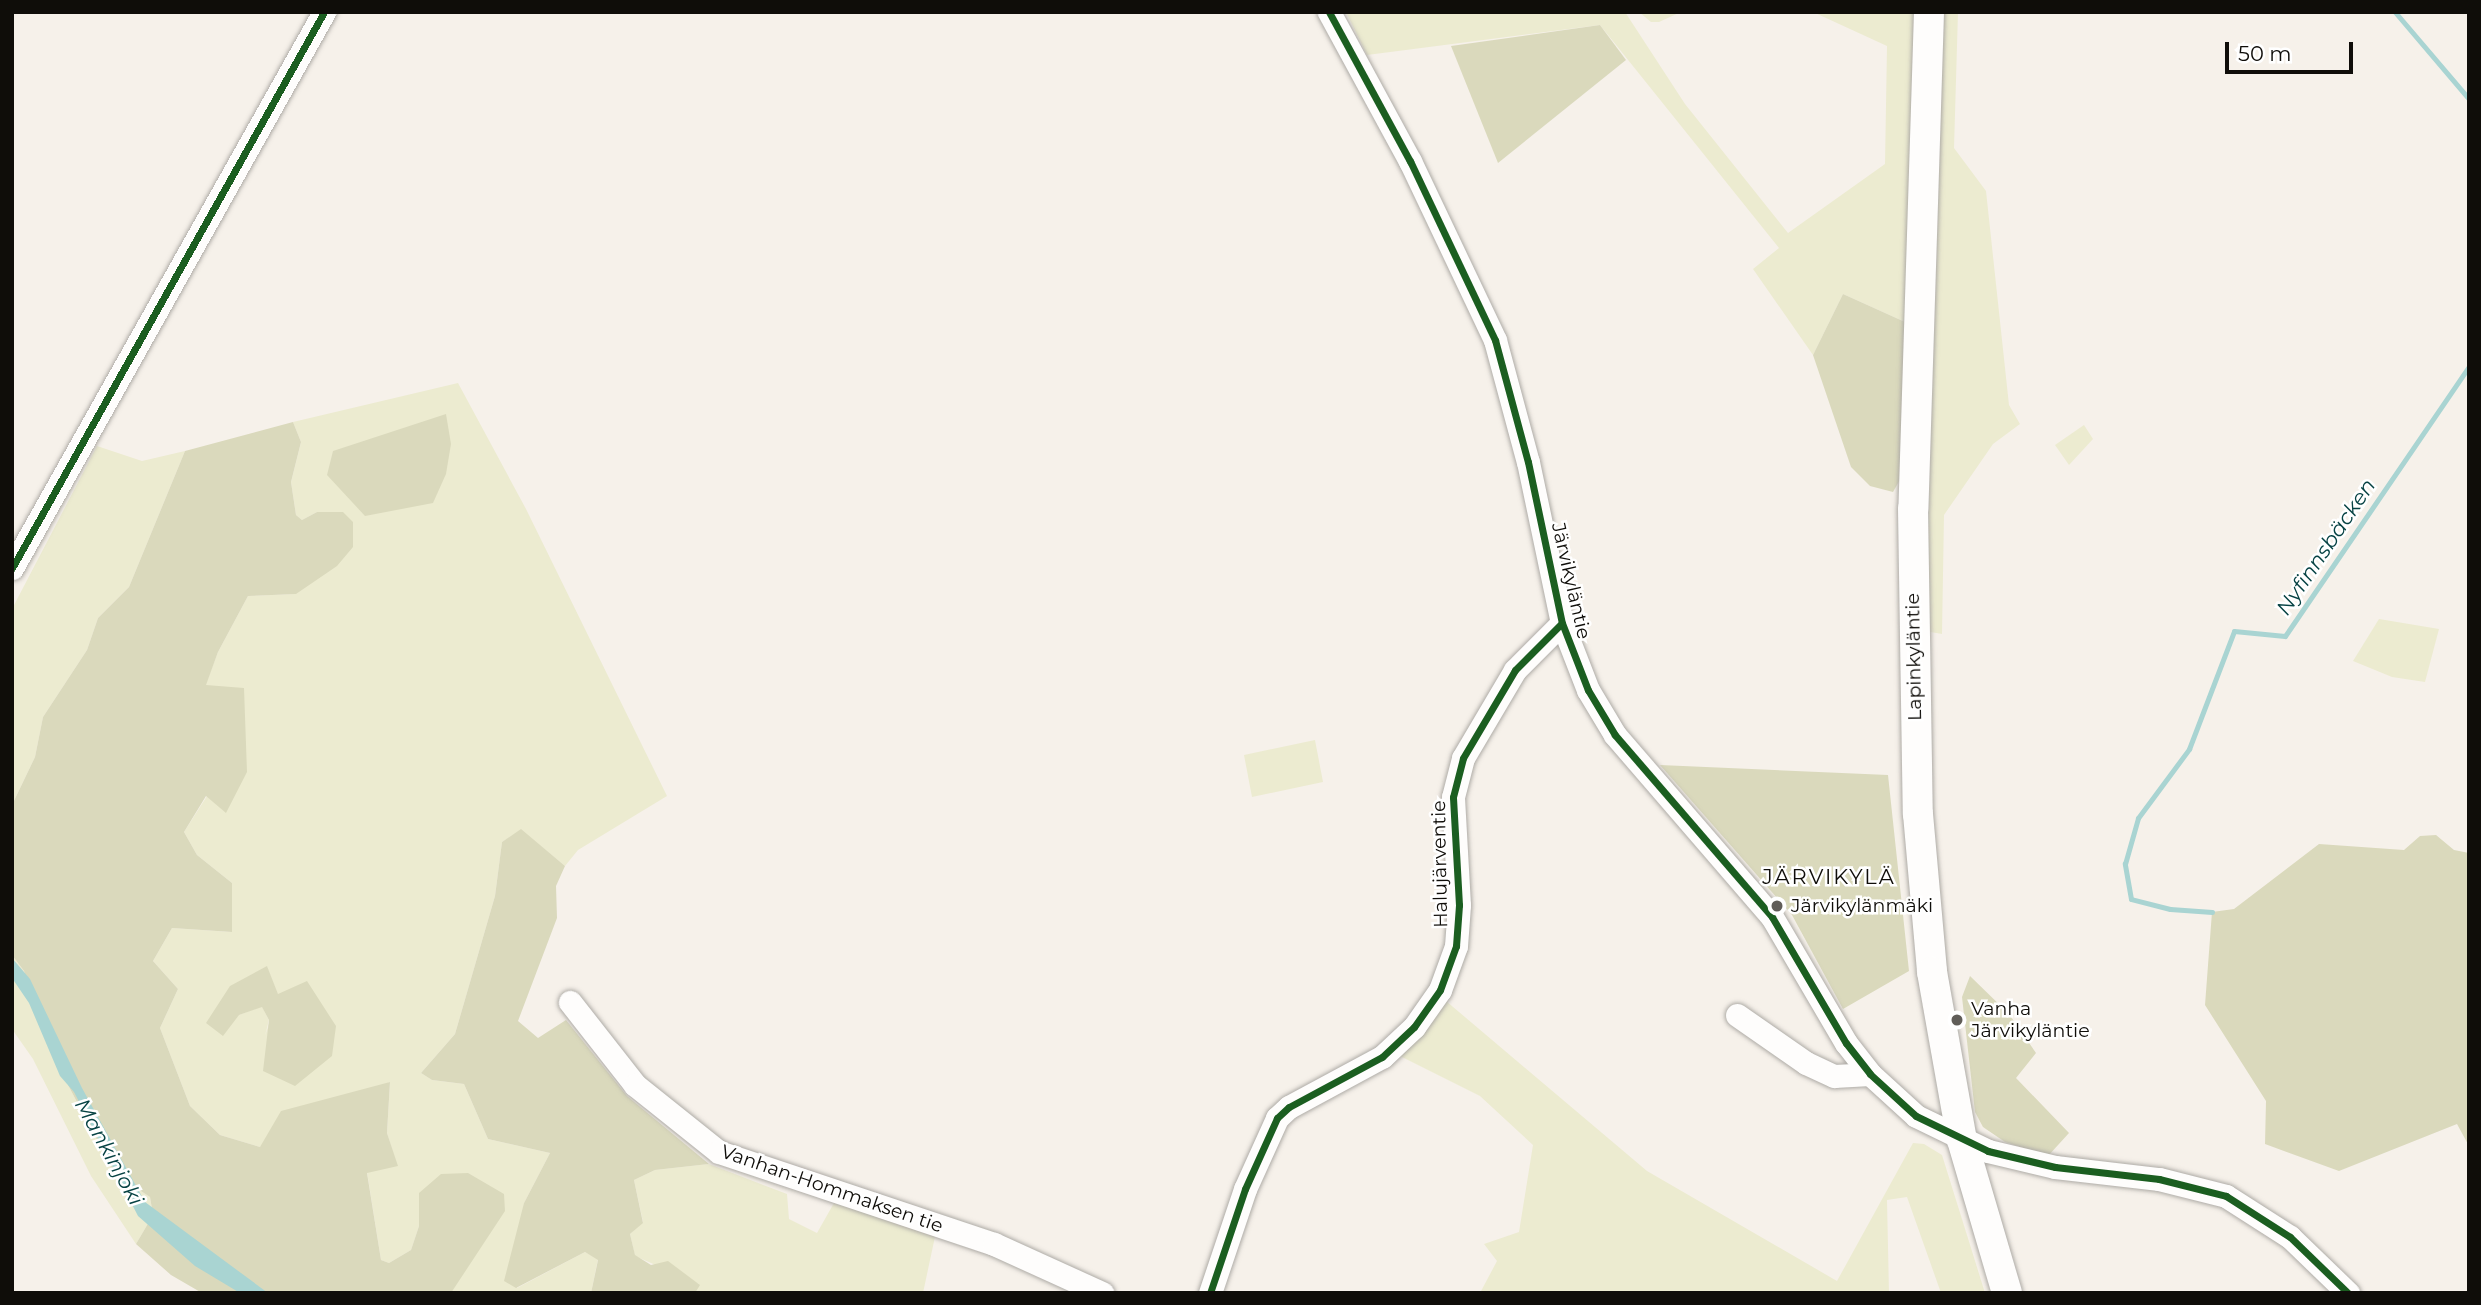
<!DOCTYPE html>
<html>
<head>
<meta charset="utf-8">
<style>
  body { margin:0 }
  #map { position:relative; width:2481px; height:1305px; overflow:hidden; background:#f6f1ea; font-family:Montserrat,sans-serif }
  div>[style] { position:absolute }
  .green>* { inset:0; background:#ecebd0 }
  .forest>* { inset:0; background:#dad9bc }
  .water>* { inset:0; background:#a9d4d2 }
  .stream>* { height:5px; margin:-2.5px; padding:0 2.5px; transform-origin:2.5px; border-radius:2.5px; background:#a9d4d2 }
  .roads { filter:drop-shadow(0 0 2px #aeaba6) drop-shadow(0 0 2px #aeaba6) }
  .minor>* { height:23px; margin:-11.5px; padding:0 11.5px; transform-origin:11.5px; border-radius:11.5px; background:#fefdfc }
  .major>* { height:30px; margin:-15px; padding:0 15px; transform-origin:15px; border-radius:15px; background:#fefdfc }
  .cycleway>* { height:7px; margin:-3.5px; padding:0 3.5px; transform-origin:3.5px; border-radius:3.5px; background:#1b5e20 }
  .dots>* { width:19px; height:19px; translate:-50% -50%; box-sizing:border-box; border:4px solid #fff; border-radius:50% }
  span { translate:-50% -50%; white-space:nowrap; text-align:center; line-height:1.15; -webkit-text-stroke:5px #fff; paint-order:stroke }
  .street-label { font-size:19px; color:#0f0d09 }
  .poi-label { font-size:19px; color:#0f0d09 }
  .left { translate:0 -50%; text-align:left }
  .water-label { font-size:21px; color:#064243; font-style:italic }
  .neighbourhood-label { font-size:21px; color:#0f0d09; letter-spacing:2px }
  .frame { position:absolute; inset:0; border:14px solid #0f0d09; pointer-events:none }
  .scale { position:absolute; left:2225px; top:42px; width:128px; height:32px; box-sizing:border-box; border:4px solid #0f0d09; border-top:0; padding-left:9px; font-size:21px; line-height:24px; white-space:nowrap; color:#0f0d09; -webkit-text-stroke:5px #fff; paint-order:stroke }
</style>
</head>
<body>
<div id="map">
  <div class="green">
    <div style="clip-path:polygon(1346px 12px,1625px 12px,1685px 104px,1788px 233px,1885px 164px,1887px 46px,1813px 12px,1914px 12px,1905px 322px,1843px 294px,1813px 355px,1753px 269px,1779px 248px,1600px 25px,1367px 55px)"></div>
    <div style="clip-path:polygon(1639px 12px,1681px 12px,1659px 22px,1651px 22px)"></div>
    <div style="clip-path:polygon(1944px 12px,1958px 12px,1954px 148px,1986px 191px,2009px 405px,2020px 424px,1993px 444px,1944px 515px,1942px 634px,1925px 631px)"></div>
    <div style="clip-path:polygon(evenodd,458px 383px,526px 509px,667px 796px,578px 850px,565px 866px,521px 830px,502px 842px,495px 896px,455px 1034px,421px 1073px,432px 1080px,464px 1084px,488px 1139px,550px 1153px,524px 1203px,517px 1288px,585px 1252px,598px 1259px,591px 1293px,451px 1293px,453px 1284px,420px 1193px,419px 1226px,411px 1250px,389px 1263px,381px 1260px,367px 1172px,397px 1165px,387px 1133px,390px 1082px,260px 1147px,220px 1135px,190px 1106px,160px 1028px,178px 989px,153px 961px,172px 928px,231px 932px,232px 883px,197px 855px,184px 832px,207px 796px,226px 812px,205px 686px,218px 652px,248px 596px,296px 594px,317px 512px,302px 520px,296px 515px,291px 482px,301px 442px,293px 422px,458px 383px,267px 967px,278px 995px,265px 1036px,269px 1020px,262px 1006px,239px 1015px,267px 967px)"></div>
    <div style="clip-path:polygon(2084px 425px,2093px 439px,2069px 465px,2055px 445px)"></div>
    <div style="clip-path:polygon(97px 446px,142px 461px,185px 451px,129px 587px,98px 618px,87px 650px,43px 717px,35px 757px,12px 805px,12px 609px)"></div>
    <div style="clip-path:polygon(2379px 619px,2439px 629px,2425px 682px,2392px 677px,2353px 661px)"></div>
    <div style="clip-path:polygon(1315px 740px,1323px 782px,1252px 797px,1244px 755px)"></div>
    <div style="clip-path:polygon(12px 955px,24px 971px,41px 1021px,60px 1052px,68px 1085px,115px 1174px,150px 1197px,153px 1215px,136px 1244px,91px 1176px,33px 1059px,12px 1029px)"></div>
    <div style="clip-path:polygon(1446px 1001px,1647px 1171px,1837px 1281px,1913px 1143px,1924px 1144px,1942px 1155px,1985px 1293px,1941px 1293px,1907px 1197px,1887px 1200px,1889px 1293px,1480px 1293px,1497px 1261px,1484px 1244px,1519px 1232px,1533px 1145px,1480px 1096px,1394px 1053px)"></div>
    <div style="clip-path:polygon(709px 1164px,787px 1194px,789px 1219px,817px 1233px,834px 1203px,936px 1232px,923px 1293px,695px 1293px,699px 1284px,635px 1256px,630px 1234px,643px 1222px,634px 1180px,655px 1170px)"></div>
  </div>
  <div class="forest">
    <div style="clip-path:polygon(1600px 25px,1626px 60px,1498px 163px,1451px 46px)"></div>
    <div style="clip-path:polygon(1843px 294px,1905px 322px,1901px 478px,1893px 492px,1870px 486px,1851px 467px,1813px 355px)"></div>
    <div style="clip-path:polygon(446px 414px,451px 444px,446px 474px,433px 503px,365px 516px,327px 475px,333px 451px)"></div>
    <div style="clip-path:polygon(293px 422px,301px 442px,291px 482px,296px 515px,302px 520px,317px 512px,343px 512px,353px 522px,353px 547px,337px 566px,296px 594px,248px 596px,218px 652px,206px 685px,244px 688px,247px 772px,226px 813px,206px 796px,184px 832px,197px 855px,232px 883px,232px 932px,172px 928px,153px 961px,178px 989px,160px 1028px,190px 1106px,220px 1135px,260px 1147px,281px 1111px,390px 1082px,387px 1133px,398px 1166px,367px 1173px,381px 1260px,389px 1263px,411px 1250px,419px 1226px,419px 1193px,441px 1174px,468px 1173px,504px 1194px,505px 1211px,451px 1293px,202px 1293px,171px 1275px,136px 1244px,153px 1215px,150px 1197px,115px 1174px,68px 1085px,60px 1052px,41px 1021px,24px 971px,12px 955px,12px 805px,35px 757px,43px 717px,87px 650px,98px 618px,129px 587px,185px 451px)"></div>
    <div style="clip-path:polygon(1660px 765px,1888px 775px,1909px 971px,1843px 1009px,1792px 915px)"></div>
    <div style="clip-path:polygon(521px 829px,565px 866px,556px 886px,557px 918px,518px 1021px,538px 1038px,566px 1020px,627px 1096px,709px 1164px,655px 1170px,634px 1180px,643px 1223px,630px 1234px,635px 1255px,651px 1265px,668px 1261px,700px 1285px,695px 1293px,591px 1293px,598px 1260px,585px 1252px,516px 1288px,504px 1281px,524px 1203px,550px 1153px,488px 1139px,464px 1084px,432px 1080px,421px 1073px,455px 1034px,495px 896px,502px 842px)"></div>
    <div style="clip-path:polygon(2436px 835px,2454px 850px,2469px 853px,2469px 1146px,2457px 1124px,2339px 1171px,2265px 1144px,2266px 1101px,2205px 1005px,2212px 912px,2234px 909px,2319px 844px,2404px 850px,2420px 836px)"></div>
    <div style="clip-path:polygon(267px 966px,278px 994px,307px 981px,336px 1026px,332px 1056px,295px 1086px,263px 1071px,269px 1020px,262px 1007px,239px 1015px,223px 1036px,206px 1023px,230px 986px)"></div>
    <div style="clip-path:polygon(1970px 976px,2009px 1014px,2036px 1053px,2016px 1078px,2069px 1133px,2048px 1156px,2005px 1142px,1983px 1127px,1975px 1112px,1962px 997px)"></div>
  </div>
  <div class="water">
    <div style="clip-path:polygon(12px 958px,30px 979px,82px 1088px,145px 1202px,268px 1293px,240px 1293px,195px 1266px,138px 1216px,74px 1092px,60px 1076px,29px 1003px,12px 978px)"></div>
  </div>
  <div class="stream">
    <div style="left:2395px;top:12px;width:114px;rotate:49.6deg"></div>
    <div style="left:2212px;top:912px;width:42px;rotate:-175.9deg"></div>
    <div style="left:2170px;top:909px;width:40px;rotate:-165.6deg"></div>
    <div style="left:2131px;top:899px;width:36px;rotate:-100deg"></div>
    <div style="left:2125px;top:864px;width:48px;rotate:-74.2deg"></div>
    <div style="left:2138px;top:818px;width:86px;rotate:-53.5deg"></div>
    <div style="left:2189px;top:749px;width:126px;rotate:-69.1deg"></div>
    <div style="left:2234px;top:631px;width:51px;rotate:5.6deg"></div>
    <div style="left:2285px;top:636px;width:327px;rotate:-55.7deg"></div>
  </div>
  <div class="roads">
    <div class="minor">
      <div style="left:1329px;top:12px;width:170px;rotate:61.5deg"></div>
      <div style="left:1410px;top:161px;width:198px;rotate:64.6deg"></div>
      <div style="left:1495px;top:340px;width:126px;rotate:74.9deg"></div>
      <div style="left:1528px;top:462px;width:165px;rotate:78.1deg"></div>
      <div style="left:1562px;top:623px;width:72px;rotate:68.8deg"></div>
      <div style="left:1588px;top:690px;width:52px;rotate:59deg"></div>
      <div style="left:1615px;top:735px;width:240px;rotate:49.2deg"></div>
      <div style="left:1772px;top:917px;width:146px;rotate:59.6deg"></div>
      <div style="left:1846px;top:1043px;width:39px;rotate:52deg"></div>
      <div style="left:1870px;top:1074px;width:62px;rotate:42.4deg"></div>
      <div style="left:1916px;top:1116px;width:80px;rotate:25.9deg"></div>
      <div style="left:1988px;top:1151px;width:69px;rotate:13.4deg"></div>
      <div style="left:2055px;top:1167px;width:105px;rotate:6.6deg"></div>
      <div style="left:2159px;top:1179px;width:69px;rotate:14.2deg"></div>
      <div style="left:2226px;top:1196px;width:76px;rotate:32.6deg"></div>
      <div style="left:2290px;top:1237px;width:81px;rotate:44deg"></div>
      <div style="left:12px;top:568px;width:638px;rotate:-60.7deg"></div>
      <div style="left:570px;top:1002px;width:105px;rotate:51.9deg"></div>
      <div style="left:635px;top:1085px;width:107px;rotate:38.6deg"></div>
      <div style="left:719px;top:1152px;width:290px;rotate:18.5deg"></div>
      <div style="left:994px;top:1244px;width:119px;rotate:24.4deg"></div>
      <div style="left:1737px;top:1015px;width:84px;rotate:34.8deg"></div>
      <div style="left:1806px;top:1063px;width:31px;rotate:25deg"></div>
      <div style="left:1834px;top:1076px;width:36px;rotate:-3deg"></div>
      <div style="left:1210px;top:1293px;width:110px;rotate:-71.4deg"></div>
      <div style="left:1245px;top:1189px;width:78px;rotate:-65.7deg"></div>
      <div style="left:1277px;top:1118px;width:16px;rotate:-43deg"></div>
      <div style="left:1289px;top:1107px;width:106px;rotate:-28.3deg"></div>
      <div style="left:1382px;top:1057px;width:44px;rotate:-43.2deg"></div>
      <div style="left:1414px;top:1027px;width:45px;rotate:-54.9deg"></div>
      <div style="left:1440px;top:990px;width:47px;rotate:-70deg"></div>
      <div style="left:1456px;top:946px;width:41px;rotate:-85.8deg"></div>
      <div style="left:1459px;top:905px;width:108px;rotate:-93.2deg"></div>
      <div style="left:1453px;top:797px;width:40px;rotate:-75.6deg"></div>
      <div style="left:1463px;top:758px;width:102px;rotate:-59.4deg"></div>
      <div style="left:1515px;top:670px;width:66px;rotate:-45deg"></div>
    </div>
    <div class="major">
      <div style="left:1929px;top:12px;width:497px;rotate:91.8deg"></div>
      <div style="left:1913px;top:509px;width:305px;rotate:89.1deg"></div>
      <div style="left:1918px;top:814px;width:159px;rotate:84.9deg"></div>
      <div style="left:1932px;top:972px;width:171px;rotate:79.9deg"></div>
      <div style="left:1962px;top:1140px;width:159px;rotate:73.6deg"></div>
    </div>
  </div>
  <div class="cycleway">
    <div style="left:1329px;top:12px;width:170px;rotate:61.5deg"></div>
    <div style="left:1410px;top:161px;width:198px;rotate:64.6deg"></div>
    <div style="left:1495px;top:340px;width:126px;rotate:74.9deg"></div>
    <div style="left:1528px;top:462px;width:165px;rotate:78.1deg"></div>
    <div style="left:1562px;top:623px;width:72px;rotate:68.8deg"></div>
    <div style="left:1588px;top:690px;width:52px;rotate:59deg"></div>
    <div style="left:1615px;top:735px;width:240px;rotate:49.2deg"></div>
    <div style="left:1772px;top:917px;width:146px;rotate:59.6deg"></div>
    <div style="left:1846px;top:1043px;width:39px;rotate:52deg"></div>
    <div style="left:1870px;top:1074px;width:62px;rotate:42.4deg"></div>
    <div style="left:1916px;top:1116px;width:80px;rotate:25.9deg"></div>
    <div style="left:1988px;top:1151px;width:69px;rotate:13.4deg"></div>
    <div style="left:2055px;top:1167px;width:105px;rotate:6.6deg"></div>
    <div style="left:2159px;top:1179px;width:69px;rotate:14.2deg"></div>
    <div style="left:2226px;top:1196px;width:76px;rotate:32.6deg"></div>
    <div style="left:2290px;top:1237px;width:81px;rotate:44deg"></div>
    <div style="left:12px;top:568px;width:638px;rotate:-60.7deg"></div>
    <div style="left:1210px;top:1293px;width:110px;rotate:-71.4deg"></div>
    <div style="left:1245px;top:1189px;width:78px;rotate:-65.7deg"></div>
    <div style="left:1277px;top:1118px;width:16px;rotate:-43deg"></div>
    <div style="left:1289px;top:1107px;width:106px;rotate:-28.3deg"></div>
    <div style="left:1382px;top:1057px;width:44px;rotate:-43.2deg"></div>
    <div style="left:1414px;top:1027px;width:45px;rotate:-54.9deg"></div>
    <div style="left:1440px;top:990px;width:47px;rotate:-70deg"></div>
    <div style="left:1456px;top:946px;width:41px;rotate:-85.8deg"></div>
    <div style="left:1459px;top:905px;width:108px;rotate:-93.2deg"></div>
    <div style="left:1453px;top:797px;width:40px;rotate:-75.6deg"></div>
    <div style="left:1463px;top:758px;width:102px;rotate:-59.4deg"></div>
    <div style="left:1515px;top:670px;width:66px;rotate:-45deg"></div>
  </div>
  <div class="dots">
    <div style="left:1777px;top:906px;background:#605d58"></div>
    <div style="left:1957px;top:1020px;background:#605d58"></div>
  </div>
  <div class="street-label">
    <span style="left:1571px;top:581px;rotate:77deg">Järvikyläntie</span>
    <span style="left:1914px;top:657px;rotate:-91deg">Lapinkyläntie</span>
    <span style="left:1440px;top:864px;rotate:-91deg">Halujärventie</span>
    <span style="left:832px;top:1189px;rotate:19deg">Vanhan-Hommaksen tie</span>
  </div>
  <div class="poi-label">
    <span class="left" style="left:1791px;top:906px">Järvikylänmäki</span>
    <span class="left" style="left:1971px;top:1020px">Vanha<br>Järvikyläntie</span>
  </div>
  <div class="water-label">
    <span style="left:2326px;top:547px;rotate:-56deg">Nyfinnsbäcken</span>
    <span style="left:109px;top:1152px;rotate:61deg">Mankinjoki</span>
  </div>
  <div class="neighbourhood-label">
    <span style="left:1829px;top:877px">JÄRVIKYLÄ</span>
  </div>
  <div class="frame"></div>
  <div class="scale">50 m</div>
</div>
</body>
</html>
